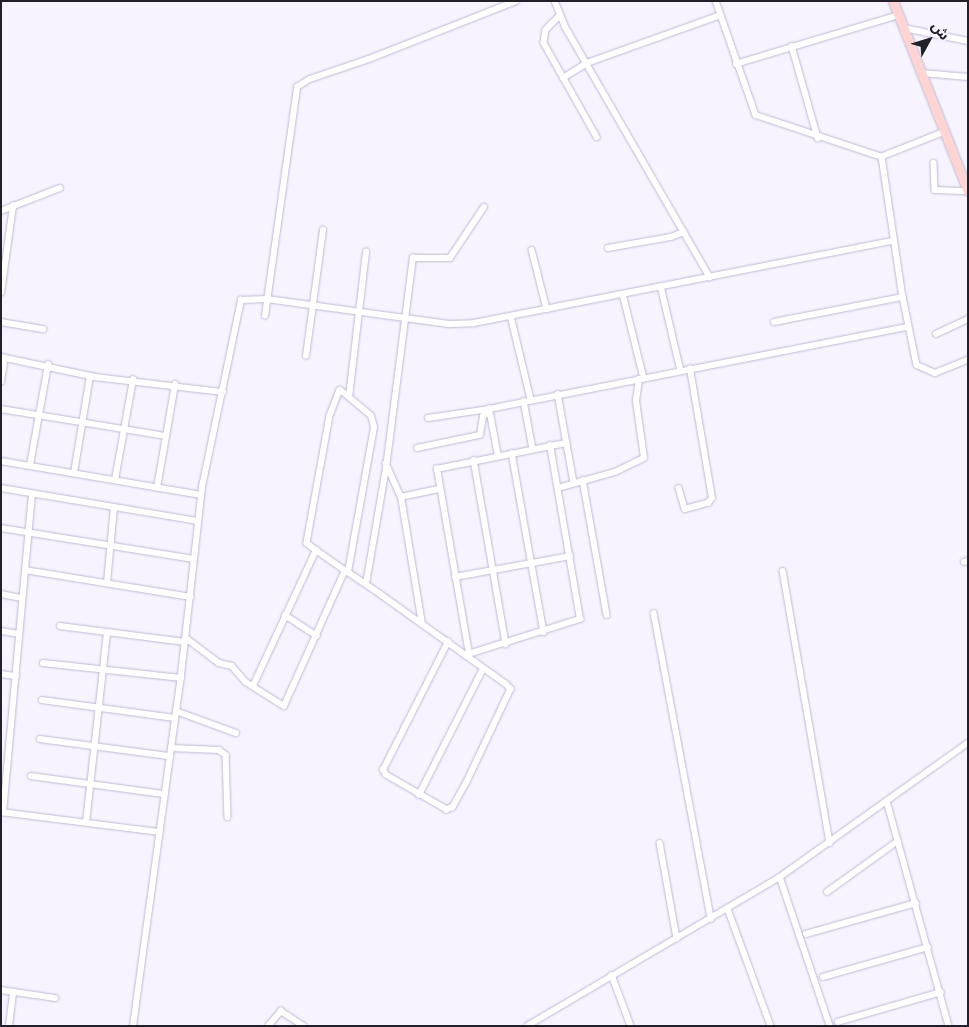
<!DOCTYPE html>
<html>
<head>
<meta charset="utf-8">
<style>
  body { margin:0 }
  #map { position:relative; width:969px; height:1027px; overflow:hidden; background:#f7f4ff; font-family:Inter,"Noto Sans Arabic",sans-serif }
  div>[style] { position:absolute }
  .roads { filter:drop-shadow(0 0 1px #c0b9d2) drop-shadow(0 0 1px #c0b9d2) }
  .street>* { height:5.5px; margin:-2.75px; padding:0 2.75px; transform-origin:2.75px; border-radius:2.75px; background:#fff }
  .secondary>* { height:9px; margin:-4.5px; padding:0 4.5px; transform-origin:4.5px; border-radius:4.5px; background:#ffd4d4 }
  span { translate:-50% -50%; white-space:nowrap; text-align:center; line-height:1.15; -webkit-text-stroke:4px #f7f4ff; paint-order:stroke }
  .frame { position:absolute; inset:0; border:2px solid #222029; pointer-events:none }
  .north { position:absolute; left:904px; top:15px; width:50px; height:50px; -webkit-text-stroke:4px #f7f4ff; paint-order:stroke; rotate:51deg; font-size:14px; font-weight:700; line-height:20px; text-align:center; color:#222029 }
  .north::after { content:''; display:block; margin:auto; width:18px; height:22px; background:#222029; clip-path:polygon(50% 0,100% 100%,50% 72%,0 100%) }
</style>
</head>
<body>
<div id="map">
  <div class="roads">
    <div class="street">
      <div style="left:555px;top:1px;width:27px;rotate:68deg"></div>
      <div style="left:565px;top:26px;width:290px;rotate:60deg"></div>
      <div style="left:716px;top:1px;width:121px;rotate:70.7deg"></div>
      <div style="left:756px;top:115px;width:133px;rotate:18.4deg"></div>
      <div style="left:560px;top:16px;width:20px;rotate:135deg"></div>
      <div style="left:546px;top:30px;width:13px;rotate:99deg"></div>
      <div style="left:544px;top:43px;width:108px;rotate:60.6deg"></div>
      <div style="left:904px;top:28px;width:65px;rotate:11.5deg"></div>
      <div style="left:792px;top:46px;width:96px;rotate:74.2deg"></div>
      <div style="left:736px;top:64px;width:170px;rotate:-16.7deg"></div>
      <div style="left:922px;top:73px;width:46px;rotate:5deg"></div>
      <div style="left:563px;top:78px;width:28px;rotate:-32deg"></div>
      <div style="left:587px;top:63px;width:142px;rotate:-19.7deg"></div>
      <div style="left:945px;top:132px;width:68px;rotate:158.4deg"></div>
      <div style="left:882px;top:157px;width:142px;rotate:81.5deg"></div>
      <div style="left:903px;top:297px;width:69px;rotate:78.4deg"></div>
      <div style="left:917px;top:365px;width:20px;rotate:24deg"></div>
      <div style="left:935px;top:373px;width:35px;rotate:-22deg"></div>
      <div style="left:934px;top:163px;width:27px;rotate:88deg"></div>
      <div style="left:935px;top:190px;width:33px;rotate:2deg"></div>
      <div style="left:1px;top:211px;width:63px;rotate:-21.3deg"></div>
      <div style="left:608px;top:248px;width:64px;rotate:-9.9deg"></div>
      <div style="left:671px;top:237px;width:14px;rotate:-21deg"></div>
      <div style="left:532px;top:250px;width:61px;rotate:75.7deg"></div>
      <div style="left:661px;top:286px;width:87px;rotate:76.8deg"></div>
      <div style="left:1px;top:293px;width:88px;rotate:-82.1deg"></div>
      <div style="left:623px;top:294px;width:87px;rotate:76deg"></div>
      <div style="left:265px;top:316px;width:231px;rotate:-82deg"></div>
      <div style="left:297px;top:87px;width:15px;rotate:-32deg"></div>
      <div style="left:310px;top:79px;width:62px;rotate:-18.7deg"></div>
      <div style="left:369px;top:59px;width:158px;rotate:-21.5deg"></div>
      <div style="left:511px;top:316px;width:85px;rotate:76.5deg"></div>
      <div style="left:1px;top:322px;width:43px;rotate:9.5deg"></div>
      <div style="left:774px;top:322px;width:131px;rotate:-11deg"></div>
      <div style="left:936px;top:334px;width:35px;rotate:-25deg"></div>
      <div style="left:306px;top:356px;width:127px;rotate:-82.3deg"></div>
      <div style="left:1px;top:357px;width:96px;rotate:12deg"></div>
      <div style="left:95px;top:377px;width:129px;rotate:6.7deg"></div>
      <div style="left:1px;top:382px;width:24px;rotate:-81deg"></div>
      <div style="left:558px;top:394px;width:90px;rotate:79.8deg"></div>
      <div style="left:349px;top:397px;width:146px;rotate:-83.3deg"></div>
      <div style="left:524px;top:401px;width:49px;rotate:79.4deg"></div>
      <div style="left:1px;top:409px;width:166px;rotate:9.3deg"></div>
      <div style="left:428px;top:418px;width:62px;rotate:-8.4deg"></div>
      <div style="left:417px;top:448px;width:64px;rotate:-11.7deg"></div>
      <div style="left:480px;top:435px;width:19px;rotate:-81deg"></div>
      <div style="left:483px;top:416px;width:7px;rotate:-34deg"></div>
      <div style="left:512px;top:453px;width:182px;rotate:79.9deg"></div>
      <div style="left:498px;top:456px;width:48px;rotate:-100.8deg"></div>
      <div style="left:489px;top:409px;width:427px;rotate:-11.1deg"></div>
      <div style="left:474px;top:460px;width:187px;rotate:80.1deg"></div>
      <div style="left:1px;top:461px;width:203px;rotate:9.6deg"></div>
      <div style="left:386px;top:463px;width:37px;rotate:66deg"></div>
      <div style="left:30px;top:465px;width:102px;rotate:-79.8deg"></div>
      <div style="left:74px;top:473px;width:98px;rotate:-80.6deg"></div>
      <div style="left:115px;top:480px;width:102px;rotate:-79.8deg"></div>
      <div style="left:583px;top:480px;width:137px;rotate:79.9deg"></div>
      <div style="left:1px;top:488px;width:200px;rotate:9.5deg"></div>
      <div style="left:157px;top:488px;width:105px;rotate:-80.1deg"></div>
      <div style="left:558px;top:488px;width:59px;rotate:-15.7deg"></div>
      <div style="left:615px;top:472px;width:32px;rotate:-26deg"></div>
      <div style="left:644px;top:458px;width:58px;rotate:-98deg"></div>
      <div style="left:636px;top:401px;width:22px;rotate:-82deg"></div>
      <div style="left:679px;top:488px;width:22px;rotate:74deg"></div>
      <div style="left:685px;top:509px;width:24px;rotate:-15deg"></div>
      <div style="left:708px;top:503px;width:6px;rotate:-51deg"></div>
      <div style="left:712px;top:498px;width:131px;rotate:-99.7deg"></div>
      <div style="left:1px;top:528px;width:195px;rotate:9.1deg"></div>
      <div style="left:964px;top:562px;width:4px;rotate:-14deg"></div>
      <div style="left:25px;top:570px;width:168px;rotate:9.2deg"></div>
      <div style="left:783px;top:571px;width:276px;rotate:80.2deg"></div>
      <div style="left:348px;top:572px;width:147px;rotate:-79.8deg"></div>
      <div style="left:374px;top:427px;width:11px;rotate:-105deg"></div>
      <div style="left:371px;top:416px;width:40px;rotate:-140deg"></div>
      <div style="left:340px;top:390px;width:28px;rotate:111deg"></div>
      <div style="left:330px;top:416px;width:129px;rotate:100.3deg"></div>
      <div style="left:307px;top:543px;width:11px;rotate:38deg"></div>
      <div style="left:316px;top:550px;width:39px;rotate:35deg"></div>
      <div style="left:348px;top:572px;width:37px;rotate:34deg"></div>
      <div style="left:379px;top:593px;width:156px;rotate:35.6deg"></div>
      <div style="left:506px;top:684px;width:7px;rotate:45deg"></div>
      <div style="left:511px;top:689px;width:103px;rotate:115.3deg"></div>
      <div style="left:467px;top:782px;width:29px;rotate:119deg"></div>
      <div style="left:453px;top:807px;width:7px;rotate:153deg"></div>
      <div style="left:447px;top:810px;width:70px;rotate:-150.2deg"></div>
      <div style="left:386px;top:775px;width:6px;rotate:-121deg"></div>
      <div style="left:383px;top:770px;width:144px;rotate:-63.1deg"></div>
      <div style="left:455px;top:577px;width:117px;rotate:-10.3deg"></div>
      <div style="left:107px;top:583px;width:76px;rotate:-84.7deg"></div>
      <div style="left:366px;top:584px;width:118px;rotate:-80.2deg"></div>
      <div style="left:386px;top:468px;width:212px;rotate:-82.7deg"></div>
      <div style="left:413px;top:258px;width:37px"></div>
      <div style="left:450px;top:258px;width:61px;rotate:-56.3deg"></div>
      <div style="left:1px;top:594px;width:21px;rotate:11deg"></div>
      <div style="left:654px;top:613px;width:311px;rotate:79.4deg"></div>
      <div style="left:285px;top:615px;width:38px;rotate:33deg"></div>
      <div style="left:422px;top:624px;width:129px;rotate:-99.4deg"></div>
      <div style="left:401px;top:497px;width:39px;rotate:-12deg"></div>
      <div style="left:60px;top:626px;width:126px;rotate:7.3deg"></div>
      <div style="left:1px;top:631px;width:18px;rotate:9deg"></div>
      <div style="left:186px;top:638px;width:41px;rotate:37.1deg"></div>
      <div style="left:219px;top:663px;width:13px;rotate:13deg"></div>
      <div style="left:232px;top:666px;width:21px;rotate:49deg"></div>
      <div style="left:246px;top:682px;width:45px;rotate:32.3deg"></div>
      <div style="left:284px;top:706px;width:149px;rotate:-65.8deg"></div>
      <div style="left:469px;top:654px;width:188px;rotate:-99.8deg"></div>
      <div style="left:437px;top:469px;width:132px;rotate:-11.4deg"></div>
      <div style="left:465px;top:655px;width:121px;rotate:-17.4deg"></div>
      <div style="left:580px;top:619px;width:176px;rotate:-99.8deg"></div>
      <div style="left:43px;top:663px;width:139px;rotate:6.2deg"></div>
      <div style="left:1px;top:674px;width:15px;rotate:8deg"></div>
      <div style="left:253px;top:686px;width:150px;rotate:-65.1deg"></div>
      <div style="left:42px;top:700px;width:134px;rotate:7.7deg"></div>
      <div style="left:176px;top:711px;width:64px;rotate:20.1deg"></div>
      <div style="left:40px;top:739px;width:131px;rotate:7.5deg"></div>
      <div style="left:171px;top:748px;width:48px;rotate:2.4deg"></div>
      <div style="left:219px;top:750px;width:9px;rotate:36deg"></div>
      <div style="left:226px;top:755px;width:62px;rotate:88.2deg"></div>
      <div style="left:31px;top:776px;width:135px;rotate:7.7deg"></div>
      <div style="left:419px;top:795px;width:141px;rotate:-63.1deg"></div>
      <div style="left:887px;top:801px;width:233px;rotate:74.6deg"></div>
      <div style="left:1px;top:812px;width:160px;rotate:7.2deg"></div>
      <div style="left:3px;top:813px;width:319px;rotate:-84.8deg"></div>
      <div style="left:86px;top:823px;width:191px;rotate:-83.7deg"></div>
      <div style="left:660px;top:843px;width:97px;rotate:79.9deg"></div>
      <div style="left:780px;top:877px;width:157px;rotate:71.4deg"></div>
      <div style="left:827px;top:892px;width:87px;rotate:-35.7deg"></div>
      <div style="left:728px;top:909px;width:125px;rotate:69.8deg"></div>
      <div style="left:806px;top:934px;width:114px;rotate:-15.7deg"></div>
      <div style="left:612px;top:975px;width:54px;rotate:69.6deg"></div>
      <div style="left:823px;top:977px;width:109px;rotate:-15.9deg"></div>
      <div style="left:1px;top:990px;width:55px;rotate:8.4deg"></div>
      <div style="left:838px;top:1022px;width:107px;rotate:-16.2deg"></div>
      <div style="left:9px;top:1026px;width:34px;rotate:-83deg"></div>
      <div style="left:133px;top:1026px;width:354px;rotate:-82.2deg"></div>
      <div style="left:181px;top:675px;width:189px;rotate:-83.6deg"></div>
      <div style="left:202px;top:487px;width:191px;rotate:-78.2deg"></div>
      <div style="left:241px;top:300px;width:26px;rotate:-2deg"></div>
      <div style="left:267px;top:299px;width:185px;rotate:7.8deg"></div>
      <div style="left:450px;top:324px;width:24px;rotate:-2deg"></div>
      <div style="left:474px;top:323px;width:427px;rotate:-11.1deg"></div>
      <div style="left:268px;top:1026px;width:20px;rotate:-49deg"></div>
      <div style="left:281px;top:1011px;width:27px;rotate:33deg"></div>
      <div style="left:527px;top:1026px;width:294px;rotate:-30.5deg"></div>
      <div style="left:780px;top:877px;width:231px;rotate:-35.5deg"></div>
    </div>
    <div class="secondary">
      <div style="left:893px;top:1px;width:204px;rotate:68.5deg"></div>
    </div>
  </div>
  <div class="frame"></div>
  <div class="north">ش</div>
</div>
</body>
</html>
